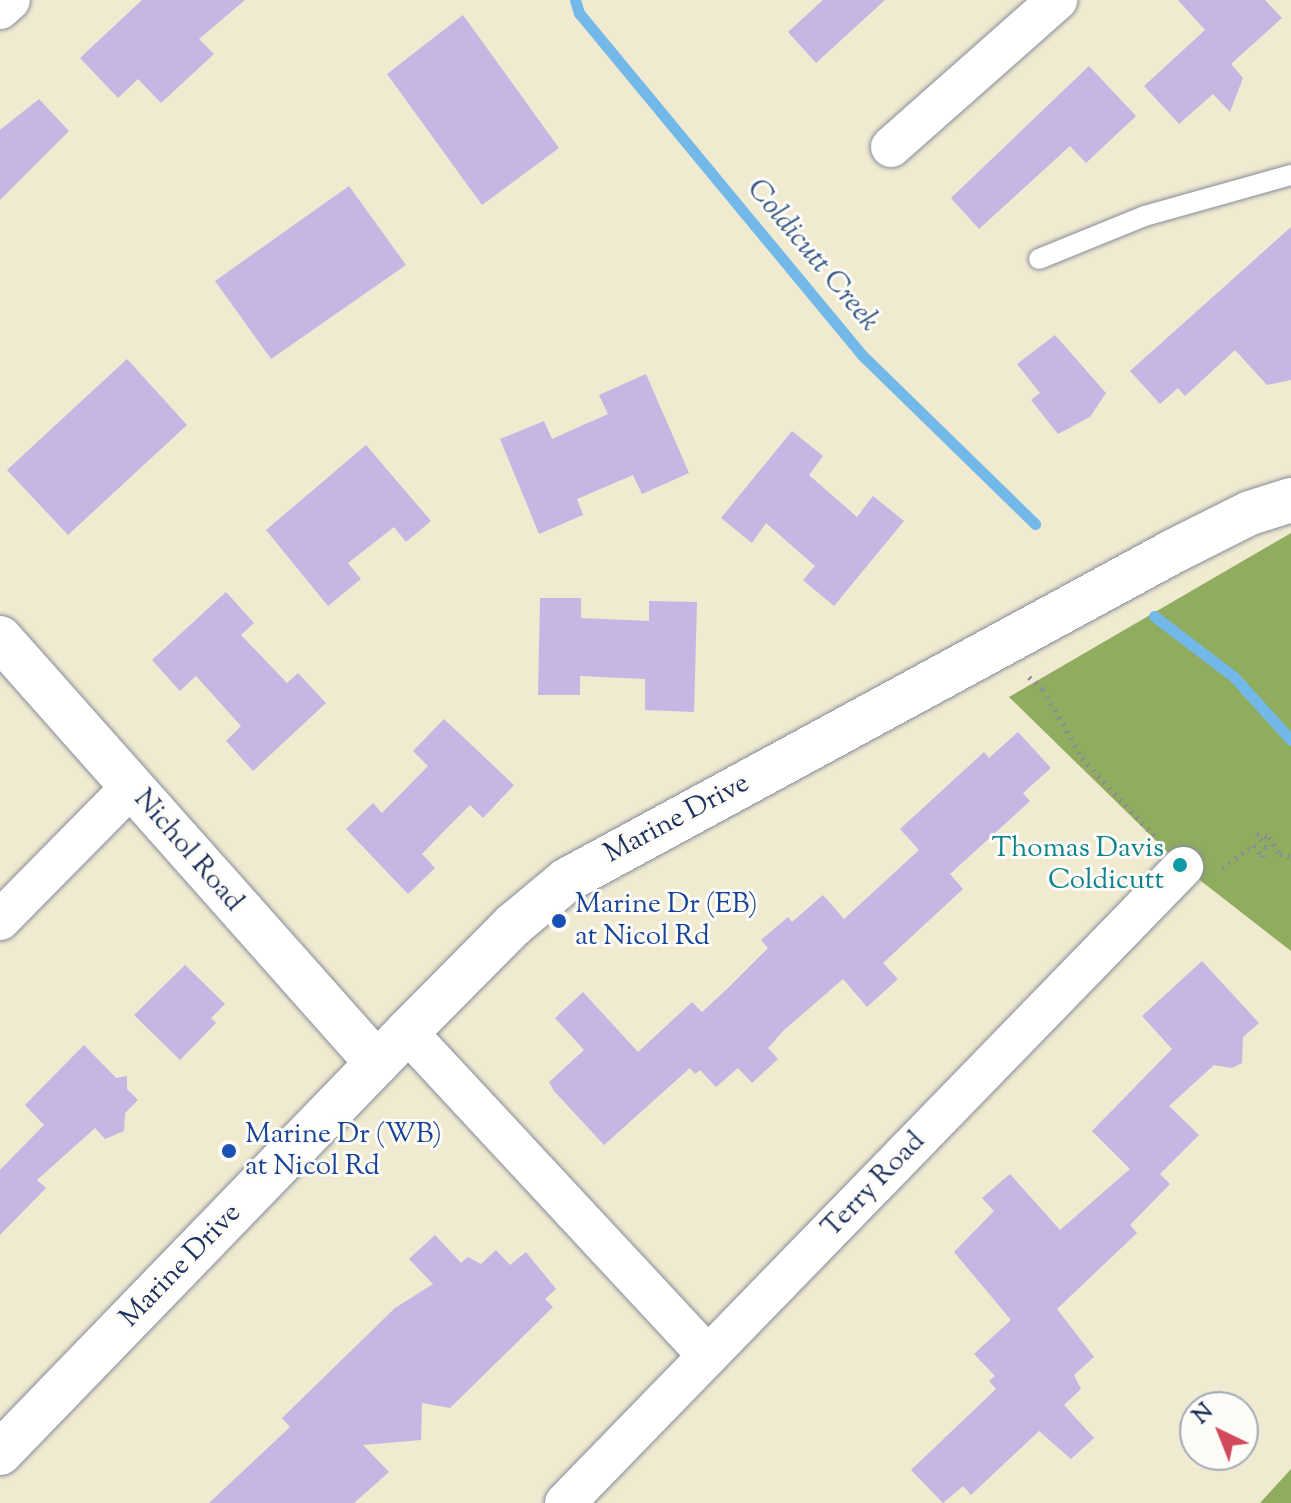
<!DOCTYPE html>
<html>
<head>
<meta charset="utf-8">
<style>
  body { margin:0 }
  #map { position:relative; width:1291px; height:1503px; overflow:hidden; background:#f0ead1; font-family:"Sorts Mill Goudy",serif }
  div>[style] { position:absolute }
  .forest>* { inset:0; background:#90ac5f }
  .stream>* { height:11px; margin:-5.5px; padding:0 5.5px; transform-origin:5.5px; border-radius:5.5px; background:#72b9ea }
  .building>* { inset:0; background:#c5b6e4 }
  .path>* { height:5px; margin-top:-2.5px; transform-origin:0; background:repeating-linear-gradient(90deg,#868c98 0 2px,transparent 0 8px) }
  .roads { filter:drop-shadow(0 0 2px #868c98) drop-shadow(0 0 2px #868c98) }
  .service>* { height:20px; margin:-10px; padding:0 10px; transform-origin:10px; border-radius:10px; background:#fff }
  .minor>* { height:40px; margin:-20px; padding:0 20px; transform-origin:20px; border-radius:20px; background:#fff }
  .tertiary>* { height:44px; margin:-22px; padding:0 22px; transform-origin:22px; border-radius:22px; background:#fff }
  .dots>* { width:22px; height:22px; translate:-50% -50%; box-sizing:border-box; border:4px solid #fdfcf7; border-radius:50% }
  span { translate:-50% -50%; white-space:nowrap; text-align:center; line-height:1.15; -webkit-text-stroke:6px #fdfcf7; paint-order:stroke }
  .street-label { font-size:28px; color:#1b2f5e }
  .culture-label { font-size:28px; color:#0d838f }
  .right { translate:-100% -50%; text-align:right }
  .transit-label { font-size:28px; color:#164399 }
  .left { translate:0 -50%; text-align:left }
  .water-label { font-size:30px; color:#355888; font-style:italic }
  .north { position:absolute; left:1179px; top:1391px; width:80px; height:80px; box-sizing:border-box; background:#fdfcf7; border:2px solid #a3aaba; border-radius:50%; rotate:317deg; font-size:22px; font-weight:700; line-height:32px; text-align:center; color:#1b2f5e }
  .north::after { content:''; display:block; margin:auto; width:28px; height:36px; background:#d1495b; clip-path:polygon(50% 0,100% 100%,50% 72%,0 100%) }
</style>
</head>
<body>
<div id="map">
  <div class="forest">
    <div style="clip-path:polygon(1291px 533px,1291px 951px,1183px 867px,1009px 697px)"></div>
    <div style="clip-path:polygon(1291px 1469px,1291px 1503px,1260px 1503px)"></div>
  </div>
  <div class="stream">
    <div style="left:575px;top:0;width:14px;rotate:73deg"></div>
    <div style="left:579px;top:13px;width:444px;rotate:50.4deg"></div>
    <div style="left:862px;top:355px;width:242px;rotate:44.3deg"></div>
    <div style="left:1154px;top:616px;width:101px;rotate:37.3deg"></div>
    <div style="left:1234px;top:677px;width:85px;rotate:47.9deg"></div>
  </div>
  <div class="building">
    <div style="clip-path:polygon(142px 0,245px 0,199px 39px,214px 54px,161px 103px,138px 79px,118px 98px,80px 58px)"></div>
    <div style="clip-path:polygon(823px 0,885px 0,816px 63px,788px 32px)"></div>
    <div style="clip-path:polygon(1178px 0,1265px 0,1282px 18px,1231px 64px,1243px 78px,1230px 112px,1213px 94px,1179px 124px,1144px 86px,1205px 30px)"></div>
    <div style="clip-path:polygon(463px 15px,559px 148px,482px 205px,387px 74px)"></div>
    <div style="clip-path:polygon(1089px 66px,1136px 116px,1086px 163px,1070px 146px,979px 229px,951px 198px)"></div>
    <div style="clip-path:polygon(39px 99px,69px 131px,0 200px,0 130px)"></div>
    <div style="clip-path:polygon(349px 186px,406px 265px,271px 359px,215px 281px)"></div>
    <div style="clip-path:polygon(1291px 227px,1291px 380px,1267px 385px,1235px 350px,1185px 396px,1178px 388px,1160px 404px,1130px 371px)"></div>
    <div style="clip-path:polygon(1055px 335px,1106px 393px,1090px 417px,1058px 434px,1031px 400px,1040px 393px,1017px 364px)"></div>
    <div style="clip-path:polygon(127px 359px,187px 425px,68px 535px,7px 470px)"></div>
    <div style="clip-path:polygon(646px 374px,689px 473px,642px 494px,633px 475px,577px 499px,583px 515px,539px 534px,500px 439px,544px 421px,552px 439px,581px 426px,608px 414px,599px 395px)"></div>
    <div style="clip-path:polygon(792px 431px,823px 456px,809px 475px,857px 517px,873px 496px,904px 521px,834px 606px,803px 580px,815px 566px,766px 523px,752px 543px,721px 518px)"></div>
    <div style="clip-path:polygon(366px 445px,431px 521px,406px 542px,394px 527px,348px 563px,361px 579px,328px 606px,266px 530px)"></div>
    <div style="clip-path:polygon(226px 592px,254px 623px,241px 635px,287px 683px,298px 673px,326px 703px,253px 771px,226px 741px,241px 726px,196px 676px,180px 691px,152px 660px)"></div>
    <div style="clip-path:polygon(540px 598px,581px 598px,581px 618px,649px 621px,649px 601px,697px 602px,694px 712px,645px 710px,645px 679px,580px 676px,580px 695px,538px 695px)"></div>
    <div style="clip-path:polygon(444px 719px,514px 785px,483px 818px,470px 805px,446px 829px,422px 854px,435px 868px,408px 894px,346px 829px,373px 803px,382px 813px,428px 766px,413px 751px)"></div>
    <div style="clip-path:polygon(1018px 732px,1051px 768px,1023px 793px,1030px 801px,950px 874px,963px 889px,883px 963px,898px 979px,867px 1007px,843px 979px,783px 1031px,768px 1048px,778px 1059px,752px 1083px,738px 1068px,716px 1087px,700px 1070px,695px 1074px,690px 1068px,604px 1145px,554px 1091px,549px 1082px,584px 1050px,555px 1018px,583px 992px,638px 1052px,692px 1002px,702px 1012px,727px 989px,768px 948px,761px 940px,788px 917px,792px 922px,823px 895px,844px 919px,919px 850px,900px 829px,984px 752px,989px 758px)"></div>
    <div style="clip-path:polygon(1202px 961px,1259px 1023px,1243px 1037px,1242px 1063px,1232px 1068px,1214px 1065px,1169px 1106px,1199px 1135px,1160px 1174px,1170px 1184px,1130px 1225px,1137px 1233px,1057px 1309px,1094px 1357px,1074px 1375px,1081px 1389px,1064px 1405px,1094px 1438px,1071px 1459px,1039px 1431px,971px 1495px,963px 1486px,943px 1503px,911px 1470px,996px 1389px,989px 1381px,995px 1376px,974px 1354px,1011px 1320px,954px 1252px,994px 1211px,982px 1198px,1010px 1174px,1060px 1230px,1130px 1169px,1092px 1131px,1172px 1049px,1142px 1016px)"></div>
    <div style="clip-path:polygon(185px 965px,225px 1004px,211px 1018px,216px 1023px,180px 1060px,134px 1015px)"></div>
    <div style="clip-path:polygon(84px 1045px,116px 1078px,127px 1076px,127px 1089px,138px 1100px,125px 1113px,124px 1131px,105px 1139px,95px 1128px,37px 1180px,46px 1188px,0 1235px,0 1170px,44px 1125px,25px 1105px)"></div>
    <div style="clip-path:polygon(435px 1235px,461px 1263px,468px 1257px,481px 1264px,496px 1250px,510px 1265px,526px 1252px,556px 1289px,545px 1299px,553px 1307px,450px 1408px,422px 1403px,421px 1440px,363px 1445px,389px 1472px,354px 1503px,209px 1503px,290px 1427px,282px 1418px,395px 1308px,433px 1284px,409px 1259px)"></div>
  </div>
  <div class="path">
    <div style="left:1029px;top:677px;width:18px;rotate:41deg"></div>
    <div style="left:1043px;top:689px;width:79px;rotate:60.5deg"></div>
    <div style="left:1082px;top:758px;width:112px;rotate:47.2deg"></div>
    <div style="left:1222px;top:868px;width:39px;rotate:-36deg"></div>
    <div style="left:1254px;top:845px;width:14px;rotate:56deg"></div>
    <div style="left:1262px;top:857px;width:11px;rotate:-68deg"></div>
    <div style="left:1266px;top:847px;width:16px;rotate:-125deg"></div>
    <div style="left:1257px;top:834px;width:12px;rotate:14deg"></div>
    <div style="left:1269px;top:837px;width:20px;rotate:57deg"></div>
    <div style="left:1280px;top:854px;width:11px;rotate:15deg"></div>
  </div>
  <div class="roads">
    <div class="service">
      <div style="left:1039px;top:259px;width:114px;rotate:-22.1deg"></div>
      <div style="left:1145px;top:216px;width:152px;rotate:-15.7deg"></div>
    </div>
    <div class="minor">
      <div style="left:0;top:9px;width:13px;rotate:-42deg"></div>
      <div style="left:891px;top:147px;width:222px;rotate:-41.5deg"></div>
      <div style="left:0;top:920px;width:187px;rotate:-45.4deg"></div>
      <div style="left:407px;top:1032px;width:442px;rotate:47.1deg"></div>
      <div style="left:565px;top:1503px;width:887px;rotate:-45.82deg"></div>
    </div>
    <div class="tertiary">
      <div style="left:0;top:638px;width:568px;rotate:48.43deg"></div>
      <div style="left:0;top:1453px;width:586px;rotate:-45.97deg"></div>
      <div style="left:407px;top:1032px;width:151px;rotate:-45.3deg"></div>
      <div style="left:513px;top:925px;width:70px;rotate:-39.8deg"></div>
      <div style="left:567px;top:880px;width:690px;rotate:-28.46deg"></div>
      <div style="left:1174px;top:551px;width:85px;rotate:-26.6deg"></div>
      <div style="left:1250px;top:513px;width:43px;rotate:-17.6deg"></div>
    </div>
  </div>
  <div class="dots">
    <div style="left:1180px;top:865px;background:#0f9aa8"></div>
    <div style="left:559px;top:921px;background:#1a4fb4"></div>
    <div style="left:229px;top:1151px;background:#1a4fb4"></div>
  </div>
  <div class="street-label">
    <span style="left:677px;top:819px;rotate:-28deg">Marine Drive</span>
    <span style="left:188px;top:851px;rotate:49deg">Nichol Road</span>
    <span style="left:874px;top:1185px;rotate:-46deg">Terry Road</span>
    <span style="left:181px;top:1266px;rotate:-46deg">Marine Drive</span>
  </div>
  <div class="culture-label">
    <span class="right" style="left:1164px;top:865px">Thomas Davis<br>Coldicutt</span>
  </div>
  <div class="transit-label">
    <span class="left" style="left:575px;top:921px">Marine Dr (EB)<br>at Nicol Rd</span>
    <span class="left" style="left:245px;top:1151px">Marine Dr (WB)<br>at Nicol Rd</span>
  </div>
  <div class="water-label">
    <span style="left:812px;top:256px;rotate:50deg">Coldicutt Creek</span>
  </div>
  <div class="north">N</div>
</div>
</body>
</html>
